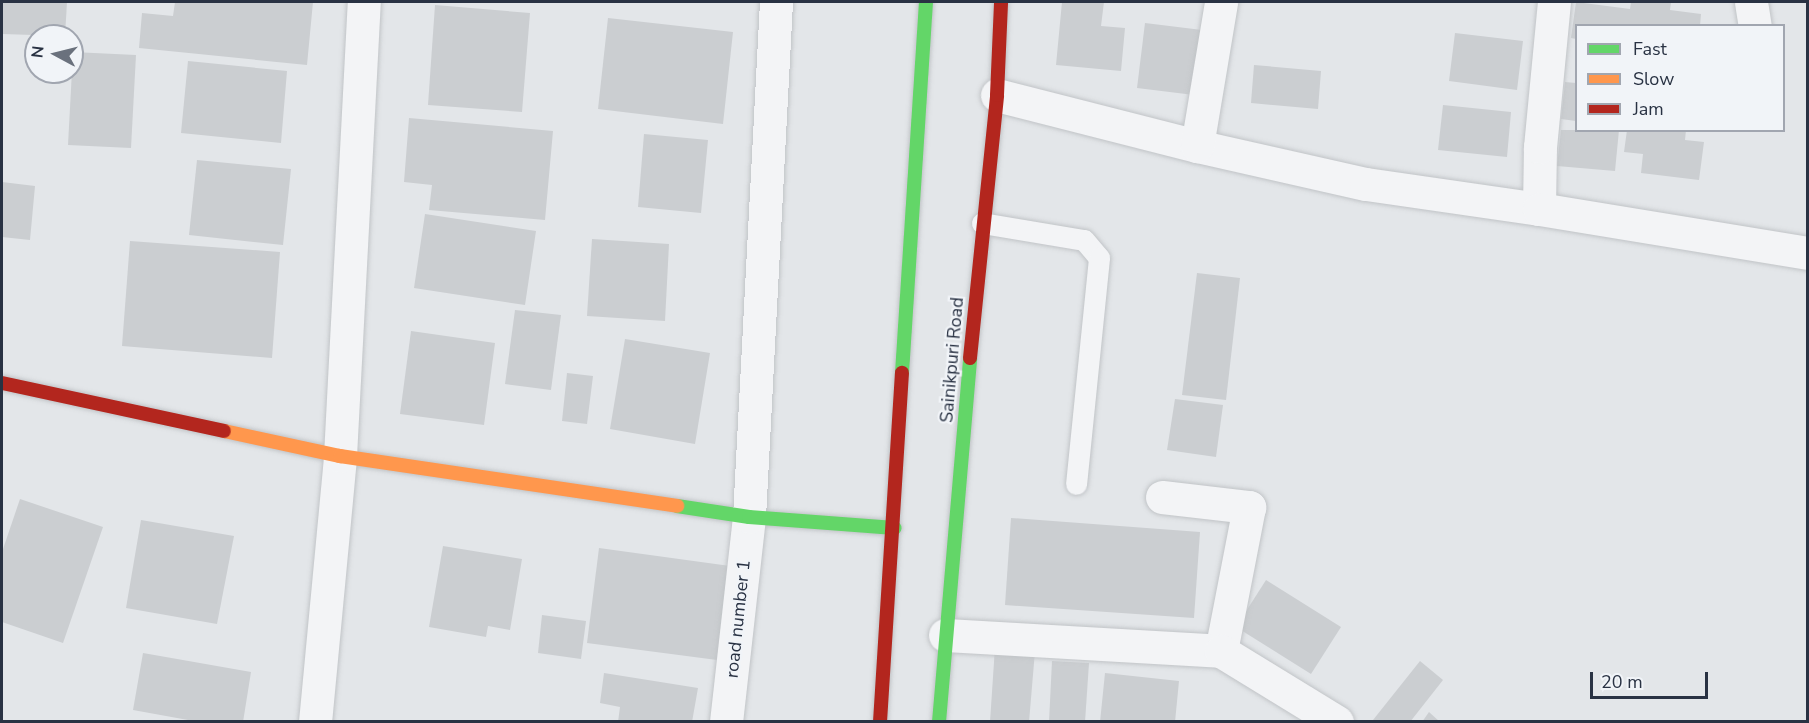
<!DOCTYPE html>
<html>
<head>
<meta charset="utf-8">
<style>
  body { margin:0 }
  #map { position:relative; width:1809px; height:723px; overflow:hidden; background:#e3e6e9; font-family:"Nunito Sans",sans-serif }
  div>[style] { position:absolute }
  .building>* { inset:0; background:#cbced1 }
  .roads { filter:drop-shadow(0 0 2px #c1c4c7) drop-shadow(0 0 2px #c1c4c7) }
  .lane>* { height:21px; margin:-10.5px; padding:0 10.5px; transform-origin:10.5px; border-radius:10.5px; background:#f3f4f6 }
  .street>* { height:33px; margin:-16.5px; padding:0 16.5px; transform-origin:16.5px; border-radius:16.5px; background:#f3f4f6 }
  .fast>* { height:14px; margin:-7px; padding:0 7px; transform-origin:7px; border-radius:7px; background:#63d668 }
  .slow>* { height:14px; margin:-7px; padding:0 7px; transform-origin:7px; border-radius:7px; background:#ff974d }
  .jam>* { height:14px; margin:-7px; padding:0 7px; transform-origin:7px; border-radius:7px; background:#b3261e }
  span { translate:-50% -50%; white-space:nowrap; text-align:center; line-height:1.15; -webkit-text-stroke:4.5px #f1f4f8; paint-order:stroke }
  .street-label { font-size:18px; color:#293243 }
  .frame { position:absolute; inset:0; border:3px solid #293243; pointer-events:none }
  .legend { position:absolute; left:1575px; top:24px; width:210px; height:108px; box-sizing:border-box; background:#f1f4f8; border:2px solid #a1a6b0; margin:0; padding:8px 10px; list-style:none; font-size:18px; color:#293243 }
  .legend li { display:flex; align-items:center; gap:12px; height:30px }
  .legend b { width:30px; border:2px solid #a1a6b0 }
  .north { position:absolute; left:24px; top:24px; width:60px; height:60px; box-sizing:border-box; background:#f1f4f8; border:2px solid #a1a6b0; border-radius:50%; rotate:277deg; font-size:16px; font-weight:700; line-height:24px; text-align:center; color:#293243 }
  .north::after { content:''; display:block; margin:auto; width:21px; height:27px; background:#6a717d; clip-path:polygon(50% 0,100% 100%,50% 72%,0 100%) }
  .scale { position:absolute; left:1590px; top:672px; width:118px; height:27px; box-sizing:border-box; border:3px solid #293243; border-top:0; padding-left:8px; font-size:18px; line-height:21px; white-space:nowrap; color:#293243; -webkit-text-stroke:4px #f1f4f8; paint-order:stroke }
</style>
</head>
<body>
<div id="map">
  <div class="building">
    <div style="clip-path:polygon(2px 2px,67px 2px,65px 36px,2px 34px)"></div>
    <div style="clip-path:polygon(175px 2px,313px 2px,307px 65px,139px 48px,142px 13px,173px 16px)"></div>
    <div style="clip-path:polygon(1062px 2px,1104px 2px,1101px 26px,1125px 28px,1121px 71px,1056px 65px)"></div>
    <div style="clip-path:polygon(1576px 2px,1630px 9px,1631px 2px,1671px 2px,1670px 10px,1701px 14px,1700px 26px,1576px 26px,1576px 39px,1571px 38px)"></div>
    <div style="clip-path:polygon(435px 5px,530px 13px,522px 112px,428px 105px)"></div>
    <div style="clip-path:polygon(608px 18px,733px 32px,723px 124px,598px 109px)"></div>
    <div style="clip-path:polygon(1145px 23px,1202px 30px,1194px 95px,1137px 88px)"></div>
    <div style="clip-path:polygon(1455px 33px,1523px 41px,1517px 90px,1449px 81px)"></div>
    <div style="clip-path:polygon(73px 52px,136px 55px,131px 148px,68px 145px)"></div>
    <div style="clip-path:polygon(188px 61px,287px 71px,281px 143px,181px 133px)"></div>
    <div style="clip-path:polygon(1254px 65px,1321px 71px,1318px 109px,1251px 103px)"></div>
    <div style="clip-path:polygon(1565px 82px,1576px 83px,1576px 121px,1561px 119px)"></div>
    <div style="clip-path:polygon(1443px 105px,1511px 112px,1507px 157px,1438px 150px)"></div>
    <div style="clip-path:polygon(409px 118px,553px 131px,545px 220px,429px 210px,432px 185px,404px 182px)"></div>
    <div style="clip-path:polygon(1561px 130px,1619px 130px,1615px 171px,1557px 166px)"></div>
    <div style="clip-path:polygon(1627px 130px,1686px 130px,1685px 140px,1704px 142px,1699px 180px,1641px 173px,1643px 154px,1624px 152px)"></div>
    <div style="clip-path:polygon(644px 134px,708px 140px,701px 213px,638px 207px)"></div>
    <div style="clip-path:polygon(197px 160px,291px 169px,283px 245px,189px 235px)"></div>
    <div style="clip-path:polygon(2px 182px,35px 186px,30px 240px,2px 237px)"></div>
    <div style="clip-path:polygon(425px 214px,536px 231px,525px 305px,414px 288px)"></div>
    <div style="clip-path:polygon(592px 239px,669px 244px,665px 321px,587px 316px)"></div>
    <div style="clip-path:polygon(130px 241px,280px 252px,272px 358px,122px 346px)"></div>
    <div style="clip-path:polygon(1197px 273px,1240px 278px,1226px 400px,1182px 395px)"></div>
    <div style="clip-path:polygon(515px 310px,561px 315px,551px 390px,505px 384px)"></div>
    <div style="clip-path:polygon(411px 331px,495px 343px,484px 425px,400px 414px)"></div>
    <div style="clip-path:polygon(625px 339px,710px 353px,695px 444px,610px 429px)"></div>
    <div style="clip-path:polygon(567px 373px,593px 376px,587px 424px,562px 421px)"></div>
    <div style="clip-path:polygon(1175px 399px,1223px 405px,1216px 457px,1167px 450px)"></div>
    <div style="clip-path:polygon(20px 499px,103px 527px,63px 643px,2px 622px,2px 552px)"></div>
    <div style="clip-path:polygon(1011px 518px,1200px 532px,1194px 618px,1005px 605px)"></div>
    <div style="clip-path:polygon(141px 520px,234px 536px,217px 624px,126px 608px)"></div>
    <div style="clip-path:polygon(443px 546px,522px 559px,510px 630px,488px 626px,486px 637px,429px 627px)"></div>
    <div style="clip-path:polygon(599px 548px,730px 566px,717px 660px,587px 643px)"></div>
    <div style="clip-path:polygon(1266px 580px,1341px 627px,1311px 674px,1236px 627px)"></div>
    <div style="clip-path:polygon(542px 615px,586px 621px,581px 659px,538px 653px)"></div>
    <div style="clip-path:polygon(995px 647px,1035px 651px,1029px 722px,990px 722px)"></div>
    <div style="clip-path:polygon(143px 653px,251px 672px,243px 722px,199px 722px,133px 710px)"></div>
    <div style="clip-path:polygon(1052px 661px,1089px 663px,1085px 722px,1049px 722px)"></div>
    <div style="clip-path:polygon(1420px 661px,1443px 680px,1410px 722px,1375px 722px,1373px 720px)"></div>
    <div style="clip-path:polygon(604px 673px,698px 688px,692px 722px,618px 722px,620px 707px,600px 703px)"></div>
    <div style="clip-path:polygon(1105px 673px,1179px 681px,1175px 722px,1100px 722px)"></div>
    <div style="clip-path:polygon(1429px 712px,1440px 722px,1422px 722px)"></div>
  </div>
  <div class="roads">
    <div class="lane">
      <div style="left:982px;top:223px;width:103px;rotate:9.5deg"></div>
      <div style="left:1084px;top:240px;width:23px;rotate:50deg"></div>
      <div style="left:1099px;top:258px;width:227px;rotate:95.8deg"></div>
    </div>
    <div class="street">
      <div style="left:1751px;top:2px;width:24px;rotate:81deg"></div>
      <div style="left:997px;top:95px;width:206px;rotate:14.3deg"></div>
      <div style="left:1197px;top:146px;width:173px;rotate:12.7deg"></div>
      <div style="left:1366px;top:184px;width:175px;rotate:8.2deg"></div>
      <div style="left:1539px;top:209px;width:62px;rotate:-89.1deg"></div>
      <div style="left:1540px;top:147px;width:146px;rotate:-84.5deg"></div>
      <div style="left:1197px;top:146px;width:146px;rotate:-80.5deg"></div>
      <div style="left:1539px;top:209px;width:273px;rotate:9.3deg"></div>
      <div style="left:1162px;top:497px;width:88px;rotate:6.6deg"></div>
      <div style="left:1249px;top:507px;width:147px;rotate:101deg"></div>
      <div style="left:945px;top:635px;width:276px;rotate:3.3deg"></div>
      <div style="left:1221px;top:651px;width:136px;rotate:31.5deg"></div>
      <div style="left:315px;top:722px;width:267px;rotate:-84.6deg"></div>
      <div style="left:340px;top:456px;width:455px;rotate:-87deg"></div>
      <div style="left:726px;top:722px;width:206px;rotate:-83.6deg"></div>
      <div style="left:749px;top:517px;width:516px;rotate:-87deg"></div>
    </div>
    <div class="fast">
      <div style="left:902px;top:373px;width:372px;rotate:-86.3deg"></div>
      <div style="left:677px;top:506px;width:73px;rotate:8.7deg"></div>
      <div style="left:749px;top:517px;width:146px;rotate:4.3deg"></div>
      <div style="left:939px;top:722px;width:365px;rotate:-85.1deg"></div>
    </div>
    <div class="slow">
      <div style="left:224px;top:431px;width:119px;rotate:12.2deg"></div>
      <div style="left:340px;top:456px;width:341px;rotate:8.4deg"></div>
    </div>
    <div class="jam">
      <div style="left:970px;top:358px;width:264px;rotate:-84.1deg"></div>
      <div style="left:997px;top:95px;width:93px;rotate:-87.5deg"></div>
      <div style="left:2px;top:383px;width:227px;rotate:12.2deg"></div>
      <div style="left:880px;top:722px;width:350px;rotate:-86.4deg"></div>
    </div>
  </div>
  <div class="street-label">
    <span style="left:952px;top:360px;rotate:-85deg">Sainikpuri Road</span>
    <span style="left:738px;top:619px;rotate:-84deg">road number 1</span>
  </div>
  <div class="frame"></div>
  <ul class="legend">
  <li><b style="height:8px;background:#63d668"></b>Fast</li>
  <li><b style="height:8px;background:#ff974d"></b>Slow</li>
  <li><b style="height:8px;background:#b3261e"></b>Jam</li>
  </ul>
  <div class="north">N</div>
  <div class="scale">20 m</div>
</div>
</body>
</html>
